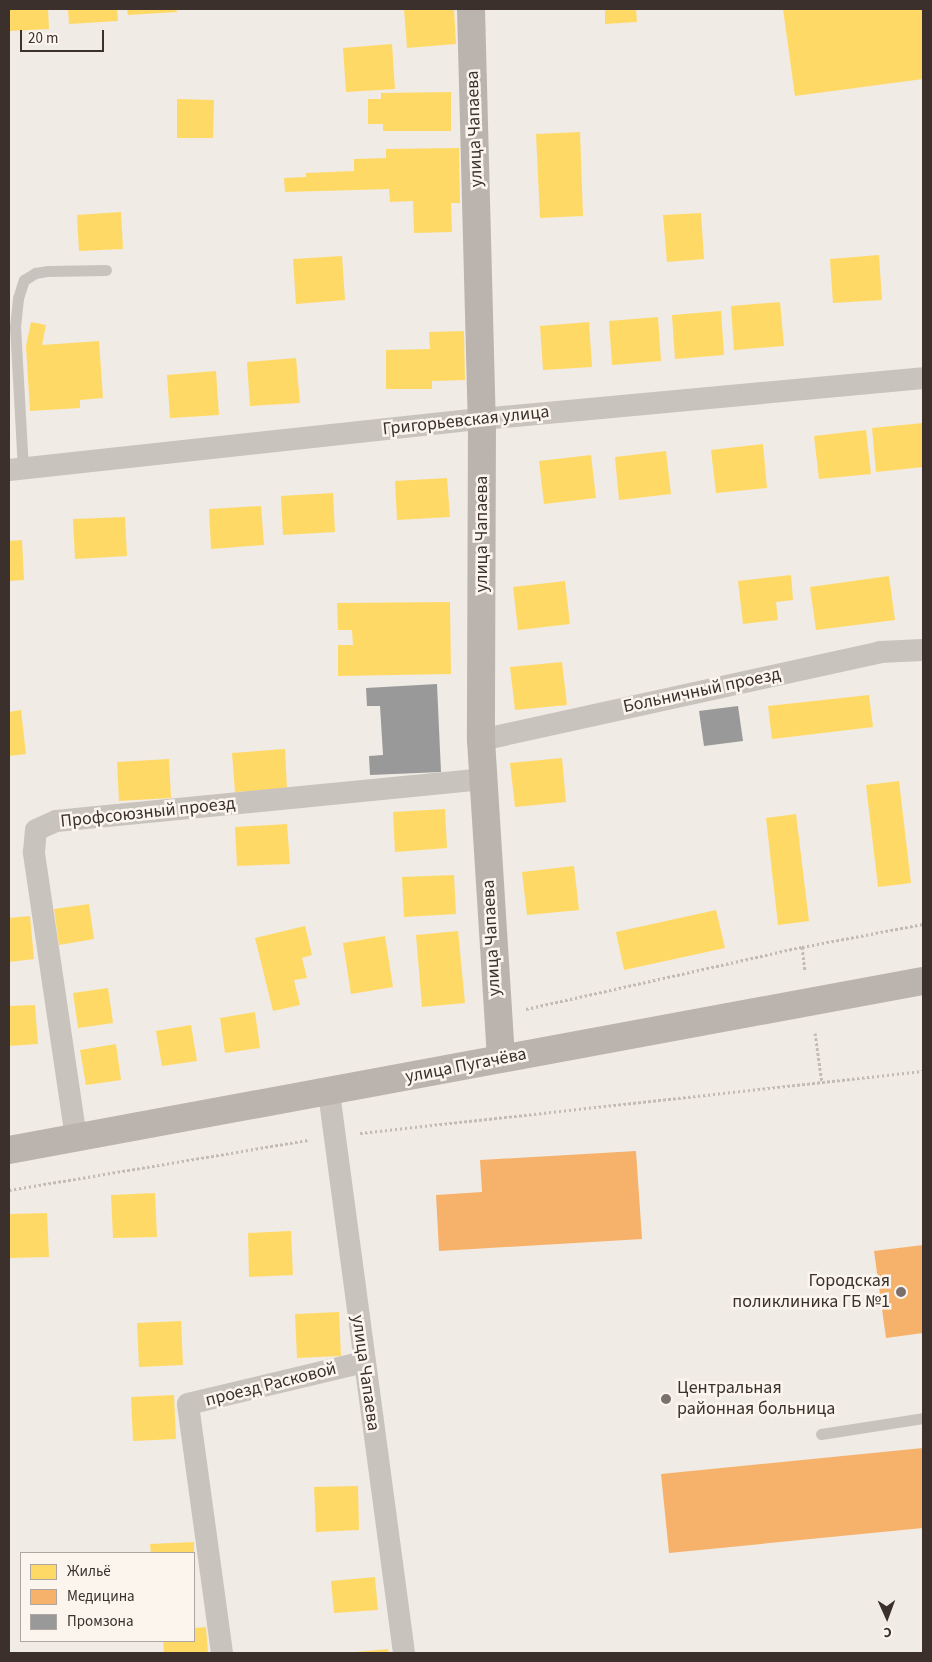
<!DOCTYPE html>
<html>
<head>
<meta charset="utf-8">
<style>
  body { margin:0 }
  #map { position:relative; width:932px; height:1662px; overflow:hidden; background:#f0ebe5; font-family:"Source Sans 3",sans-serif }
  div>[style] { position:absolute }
  .homes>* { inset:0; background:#ffd966 }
  .health>* { inset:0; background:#f6b26b }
  .industry>* { inset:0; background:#999 }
  .path>* { height:3px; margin-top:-1.5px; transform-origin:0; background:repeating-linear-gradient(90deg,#c2bbb6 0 2.5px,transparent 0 5px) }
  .service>* { height:11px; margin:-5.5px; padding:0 5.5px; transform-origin:5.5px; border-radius:5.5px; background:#c9c3be }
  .minor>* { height:22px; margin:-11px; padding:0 11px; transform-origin:11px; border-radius:11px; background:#c9c3be }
  .secondary>* { height:28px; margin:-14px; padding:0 14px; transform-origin:14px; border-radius:14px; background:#bab3ae }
  .dots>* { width:14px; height:14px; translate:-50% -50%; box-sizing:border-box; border:2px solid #fbf5ee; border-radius:50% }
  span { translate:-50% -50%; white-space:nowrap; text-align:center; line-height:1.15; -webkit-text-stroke:5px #fbf5ee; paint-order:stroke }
  .street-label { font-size:18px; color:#3b302b }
  .poi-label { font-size:18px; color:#3b302b }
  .right { translate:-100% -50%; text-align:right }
  .left { translate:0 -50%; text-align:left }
  .frame { position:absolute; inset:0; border:10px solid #3b302b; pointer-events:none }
  .legend { position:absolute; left:20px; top:1552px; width:175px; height:90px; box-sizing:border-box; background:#fbf5ee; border:1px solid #aea6a0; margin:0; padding:6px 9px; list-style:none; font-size:15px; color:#3b302b }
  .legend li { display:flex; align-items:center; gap:10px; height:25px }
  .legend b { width:25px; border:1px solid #aea6a0 }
  .north { position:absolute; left:862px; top:1592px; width:50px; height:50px; -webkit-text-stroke:4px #fbf5ee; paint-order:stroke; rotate:178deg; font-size:14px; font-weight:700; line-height:20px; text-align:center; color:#3b302b }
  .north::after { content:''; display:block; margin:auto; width:18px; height:22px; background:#3b302b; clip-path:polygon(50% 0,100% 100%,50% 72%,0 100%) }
  .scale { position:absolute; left:20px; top:30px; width:84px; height:22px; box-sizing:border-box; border:2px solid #3b302b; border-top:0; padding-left:6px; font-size:15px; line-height:18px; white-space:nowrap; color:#3b302b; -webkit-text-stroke:4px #fbf5ee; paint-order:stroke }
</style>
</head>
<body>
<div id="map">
  <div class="homes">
    <div style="clip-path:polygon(9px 9px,48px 9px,49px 29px,9px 31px)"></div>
    <div style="clip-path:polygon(68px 9px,117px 9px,118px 21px,69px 24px)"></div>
    <div style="clip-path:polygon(127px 9px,176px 9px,177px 12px,128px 15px)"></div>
    <div style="clip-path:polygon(404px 9px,454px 9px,456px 44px,407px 48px)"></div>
    <div style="clip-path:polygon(605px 9px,636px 9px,637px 22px,605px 24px)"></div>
    <div style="clip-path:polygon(783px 9px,923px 9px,923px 79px,795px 96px)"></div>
    <div style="clip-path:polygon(392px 44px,395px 89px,346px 92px,343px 48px)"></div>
    <div style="clip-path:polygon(451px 92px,451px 131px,383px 131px,383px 124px,368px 124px,368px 99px,381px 99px,381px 93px)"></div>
    <div style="clip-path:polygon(177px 99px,214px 100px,213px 138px,177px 138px)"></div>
    <div style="clip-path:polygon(580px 132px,583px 216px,540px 218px,536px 134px)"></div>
    <div style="clip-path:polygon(459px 148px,460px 203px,451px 203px,452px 232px,414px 233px,413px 201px,390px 202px,389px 189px,285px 192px,284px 178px,306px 177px,306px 173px,354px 171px,354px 159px,386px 158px,386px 149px)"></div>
    <div style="clip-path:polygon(121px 212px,123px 249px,79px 251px,77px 215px)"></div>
    <div style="clip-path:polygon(701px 213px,704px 259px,667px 262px,663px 215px)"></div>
    <div style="clip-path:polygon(879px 255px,882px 300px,833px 303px,830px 259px)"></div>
    <div style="clip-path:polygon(342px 256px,345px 300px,296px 304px,293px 259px)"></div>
    <div style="clip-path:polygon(780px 302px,784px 346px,734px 350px,731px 306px)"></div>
    <div style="clip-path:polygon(721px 311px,724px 355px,675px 359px,672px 315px)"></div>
    <div style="clip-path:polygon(658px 317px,661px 361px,612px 365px,609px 321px)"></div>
    <div style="clip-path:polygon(31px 322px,46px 325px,42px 345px,99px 341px,103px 398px,80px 400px,80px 408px,30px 411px,26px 346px)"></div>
    <div style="clip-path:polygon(589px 322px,592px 367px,543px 370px,540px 326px)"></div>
    <div style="clip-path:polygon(464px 331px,465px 380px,432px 381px,432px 389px,386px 389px,386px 350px,430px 349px,429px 332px)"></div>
    <div style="clip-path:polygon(296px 358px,300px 403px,250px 406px,247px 362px)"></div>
    <div style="clip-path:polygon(216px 371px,219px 415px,170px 418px,167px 375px)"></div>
    <div style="clip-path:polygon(923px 423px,923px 467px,876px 472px,872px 428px)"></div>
    <div style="clip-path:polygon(866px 430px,871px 474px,819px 479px,814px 436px)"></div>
    <div style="clip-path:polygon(763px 444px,767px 488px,716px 493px,711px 450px)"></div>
    <div style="clip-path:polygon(666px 451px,671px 494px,619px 500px,615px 457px)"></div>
    <div style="clip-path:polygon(591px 455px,596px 498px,544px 504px,539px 461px)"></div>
    <div style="clip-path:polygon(447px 478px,450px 517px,397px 520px,395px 481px)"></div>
    <div style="clip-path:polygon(333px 493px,335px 532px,283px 535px,281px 496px)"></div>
    <div style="clip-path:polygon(261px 506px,264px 545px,211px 549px,209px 509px)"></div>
    <div style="clip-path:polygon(125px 517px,127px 556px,75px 559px,73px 519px)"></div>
    <div style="clip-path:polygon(22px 540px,24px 580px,9px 581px,9px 541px)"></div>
    <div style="clip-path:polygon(791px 575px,793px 600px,776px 602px,778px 620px,743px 624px,738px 581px)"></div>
    <div style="clip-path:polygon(889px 576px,895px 620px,816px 630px,810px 587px)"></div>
    <div style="clip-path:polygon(565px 581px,570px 624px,518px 630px,513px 587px)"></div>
    <div style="clip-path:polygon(450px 602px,451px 674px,338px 676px,338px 645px,353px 645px,352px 630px,338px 630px,337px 603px)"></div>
    <div style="clip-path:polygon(562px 662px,567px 705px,515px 710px,510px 667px)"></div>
    <div style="clip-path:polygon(869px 695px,873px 727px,772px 739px,768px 706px)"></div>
    <div style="clip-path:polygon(21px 710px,26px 754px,9px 756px,9px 712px)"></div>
    <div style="clip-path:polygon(285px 749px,287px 789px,235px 792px,232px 753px)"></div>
    <div style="clip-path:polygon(562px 758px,566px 802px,515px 807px,510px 763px)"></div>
    <div style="clip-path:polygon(169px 759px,171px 798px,119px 801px,117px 762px)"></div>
    <div style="clip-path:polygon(899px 781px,911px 883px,878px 887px,866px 785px)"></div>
    <div style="clip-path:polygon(445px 809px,447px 848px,395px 852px,393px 812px)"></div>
    <div style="clip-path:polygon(796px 814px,809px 921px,778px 925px,766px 818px)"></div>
    <div style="clip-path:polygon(287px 824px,290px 864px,237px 866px,235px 827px)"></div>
    <div style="clip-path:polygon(574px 866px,579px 910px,527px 915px,522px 872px)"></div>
    <div style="clip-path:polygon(454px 875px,456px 914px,404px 917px,402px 877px)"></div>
    <div style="clip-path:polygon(89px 904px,94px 939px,59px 945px,54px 909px)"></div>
    <div style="clip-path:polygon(716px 910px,725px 948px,624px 970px,616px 932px)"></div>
    <div style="clip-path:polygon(30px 916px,34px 959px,9px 962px,9px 918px)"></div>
    <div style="clip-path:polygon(305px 926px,312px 955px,302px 958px,307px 978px,294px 980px,300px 1005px,273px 1011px,255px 938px)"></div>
    <div style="clip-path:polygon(458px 931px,465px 1003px,422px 1007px,416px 935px)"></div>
    <div style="clip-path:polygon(385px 936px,393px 987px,351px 994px,343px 943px)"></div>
    <div style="clip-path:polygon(108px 988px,113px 1023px,78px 1028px,73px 993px)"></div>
    <div style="clip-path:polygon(35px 1005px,38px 1044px,9px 1046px,9px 1006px)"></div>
    <div style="clip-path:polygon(255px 1012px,260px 1048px,225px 1053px,220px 1018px)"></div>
    <div style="clip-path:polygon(191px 1025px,197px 1061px,162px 1066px,156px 1031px)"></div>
    <div style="clip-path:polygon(116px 1044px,121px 1080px,86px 1085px,80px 1050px)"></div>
    <div style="clip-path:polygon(155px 1193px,157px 1237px,113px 1238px,111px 1195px)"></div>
    <div style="clip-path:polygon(47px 1213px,49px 1257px,9px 1258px,9px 1214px)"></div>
    <div style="clip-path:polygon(291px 1231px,293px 1275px,249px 1277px,248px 1233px)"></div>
    <div style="clip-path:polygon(339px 1312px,341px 1356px,297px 1358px,295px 1314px)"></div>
    <div style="clip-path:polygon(181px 1321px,183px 1365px,139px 1367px,137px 1323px)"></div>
    <div style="clip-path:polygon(174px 1395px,176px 1439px,133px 1441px,131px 1397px)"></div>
    <div style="clip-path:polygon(358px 1486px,359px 1530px,316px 1532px,314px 1487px)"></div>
    <div style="clip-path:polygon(194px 1542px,194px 1553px,151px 1553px,150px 1544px)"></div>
    <div style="clip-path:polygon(375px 1577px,378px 1610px,334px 1613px,331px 1581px)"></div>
    <div style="clip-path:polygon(206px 1627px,208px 1653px,164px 1653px,163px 1641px,194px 1641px,194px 1628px)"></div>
    <div style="clip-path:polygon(388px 1649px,389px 1653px,356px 1653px,356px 1652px)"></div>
  </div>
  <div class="health">
    <div style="clip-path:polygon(636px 1151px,642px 1239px,439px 1251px,436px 1195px,482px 1192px,480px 1160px)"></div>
    <div style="clip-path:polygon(923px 1245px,923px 1333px,886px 1338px,874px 1251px)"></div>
    <div style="clip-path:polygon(923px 1448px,923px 1528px,669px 1553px,661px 1474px)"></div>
  </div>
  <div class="industry">
    <div style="clip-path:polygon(437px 684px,441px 772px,370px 775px,369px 756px,383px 755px,380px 706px,367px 706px,366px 688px)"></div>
    <div style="clip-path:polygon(738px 706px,743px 741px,704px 746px,699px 711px)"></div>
  </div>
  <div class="path">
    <div style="left:802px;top:947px;width:24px;rotate:83deg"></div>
    <div style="left:526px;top:1009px;width:283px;rotate:-12.7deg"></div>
    <div style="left:802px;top:947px;width:123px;rotate:-10.8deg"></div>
    <div style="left:815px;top:1033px;width:50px;rotate:82deg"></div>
    <div style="left:360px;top:1133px;width:566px;rotate:-6.28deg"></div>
    <div style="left:9px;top:1190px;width:304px;rotate:-9.5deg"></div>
  </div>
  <div class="service">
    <div style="left:23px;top:469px;width:142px;rotate:-93.2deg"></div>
    <div style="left:15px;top:327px;width:29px;rotate:-84deg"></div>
    <div style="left:18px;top:298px;width:19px;rotate:-72deg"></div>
    <div style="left:24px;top:280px;width:13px;rotate:-32deg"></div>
    <div style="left:35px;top:273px;width:12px;rotate:-9deg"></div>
    <div style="left:47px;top:271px;width:59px;rotate:-1deg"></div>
    <div style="left:821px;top:1434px;width:103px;rotate:-8.9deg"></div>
  </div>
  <div class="minor">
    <div style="left:9px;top:470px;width:476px;rotate:-6.2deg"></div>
    <div style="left:482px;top:419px;width:443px;rotate:-5.3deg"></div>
    <div style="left:481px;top:740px;width:409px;rotate:-12.4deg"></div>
    <div style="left:880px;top:652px;width:43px;rotate:-2.7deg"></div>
    <div style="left:329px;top:1093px;width:565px;rotate:82.37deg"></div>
    <div style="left:76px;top:1138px;width:289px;rotate:-98.4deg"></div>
    <div style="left:34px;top:852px;width:22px;rotate:-85deg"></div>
    <div style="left:36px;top:830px;width:22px;rotate:-24deg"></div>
    <div style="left:56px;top:821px;width:429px;rotate:-5.6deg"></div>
    <div style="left:222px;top:1653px;width:251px;rotate:-97.8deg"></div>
    <div style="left:188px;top:1404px;width:181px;rotate:-13.4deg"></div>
  </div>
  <div class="secondary">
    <div style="left:471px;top:9px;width:410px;rotate:88.5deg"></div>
    <div style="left:482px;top:419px;width:321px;rotate:90.2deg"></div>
    <div style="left:481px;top:740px;width:319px;rotate:86.4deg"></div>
    <div style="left:9px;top:1150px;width:929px;rotate:-10.48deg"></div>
  </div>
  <div class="dots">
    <div style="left:901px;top:1292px;background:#7a716c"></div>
    <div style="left:666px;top:1399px;background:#7a716c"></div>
  </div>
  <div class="street-label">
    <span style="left:475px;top:129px;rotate:-92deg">улица Чапаева</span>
    <span style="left:466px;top:421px;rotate:-6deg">Григорьевская улица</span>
    <span style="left:482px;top:534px;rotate:-90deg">улица Чапаева</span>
    <span style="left:702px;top:691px;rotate:-12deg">Больничный проезд</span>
    <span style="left:148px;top:813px;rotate:-6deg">Профсоюзный проезд</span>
    <span style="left:492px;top:938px;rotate:-93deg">улица Чапаева</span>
    <span style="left:466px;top:1066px;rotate:-11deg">улица Пугачёва</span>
    <span style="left:365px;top:1373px;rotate:82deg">улица Чапаева</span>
    <span style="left:271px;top:1385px;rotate:-14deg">проезд Расковой</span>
  </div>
  <div class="poi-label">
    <span class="right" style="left:890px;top:1292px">Городская<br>поликлиника ГБ №1</span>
    <span class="left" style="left:677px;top:1399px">Центральная<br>районная больница</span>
  </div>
  <div class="frame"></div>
  <ul class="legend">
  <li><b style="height:14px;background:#ffd966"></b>Жильё</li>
  <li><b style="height:14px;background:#f6b26b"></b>Медицина</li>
  <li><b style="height:14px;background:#999"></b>Промзона</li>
  </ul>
  <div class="north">С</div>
  <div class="scale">20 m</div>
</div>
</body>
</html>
